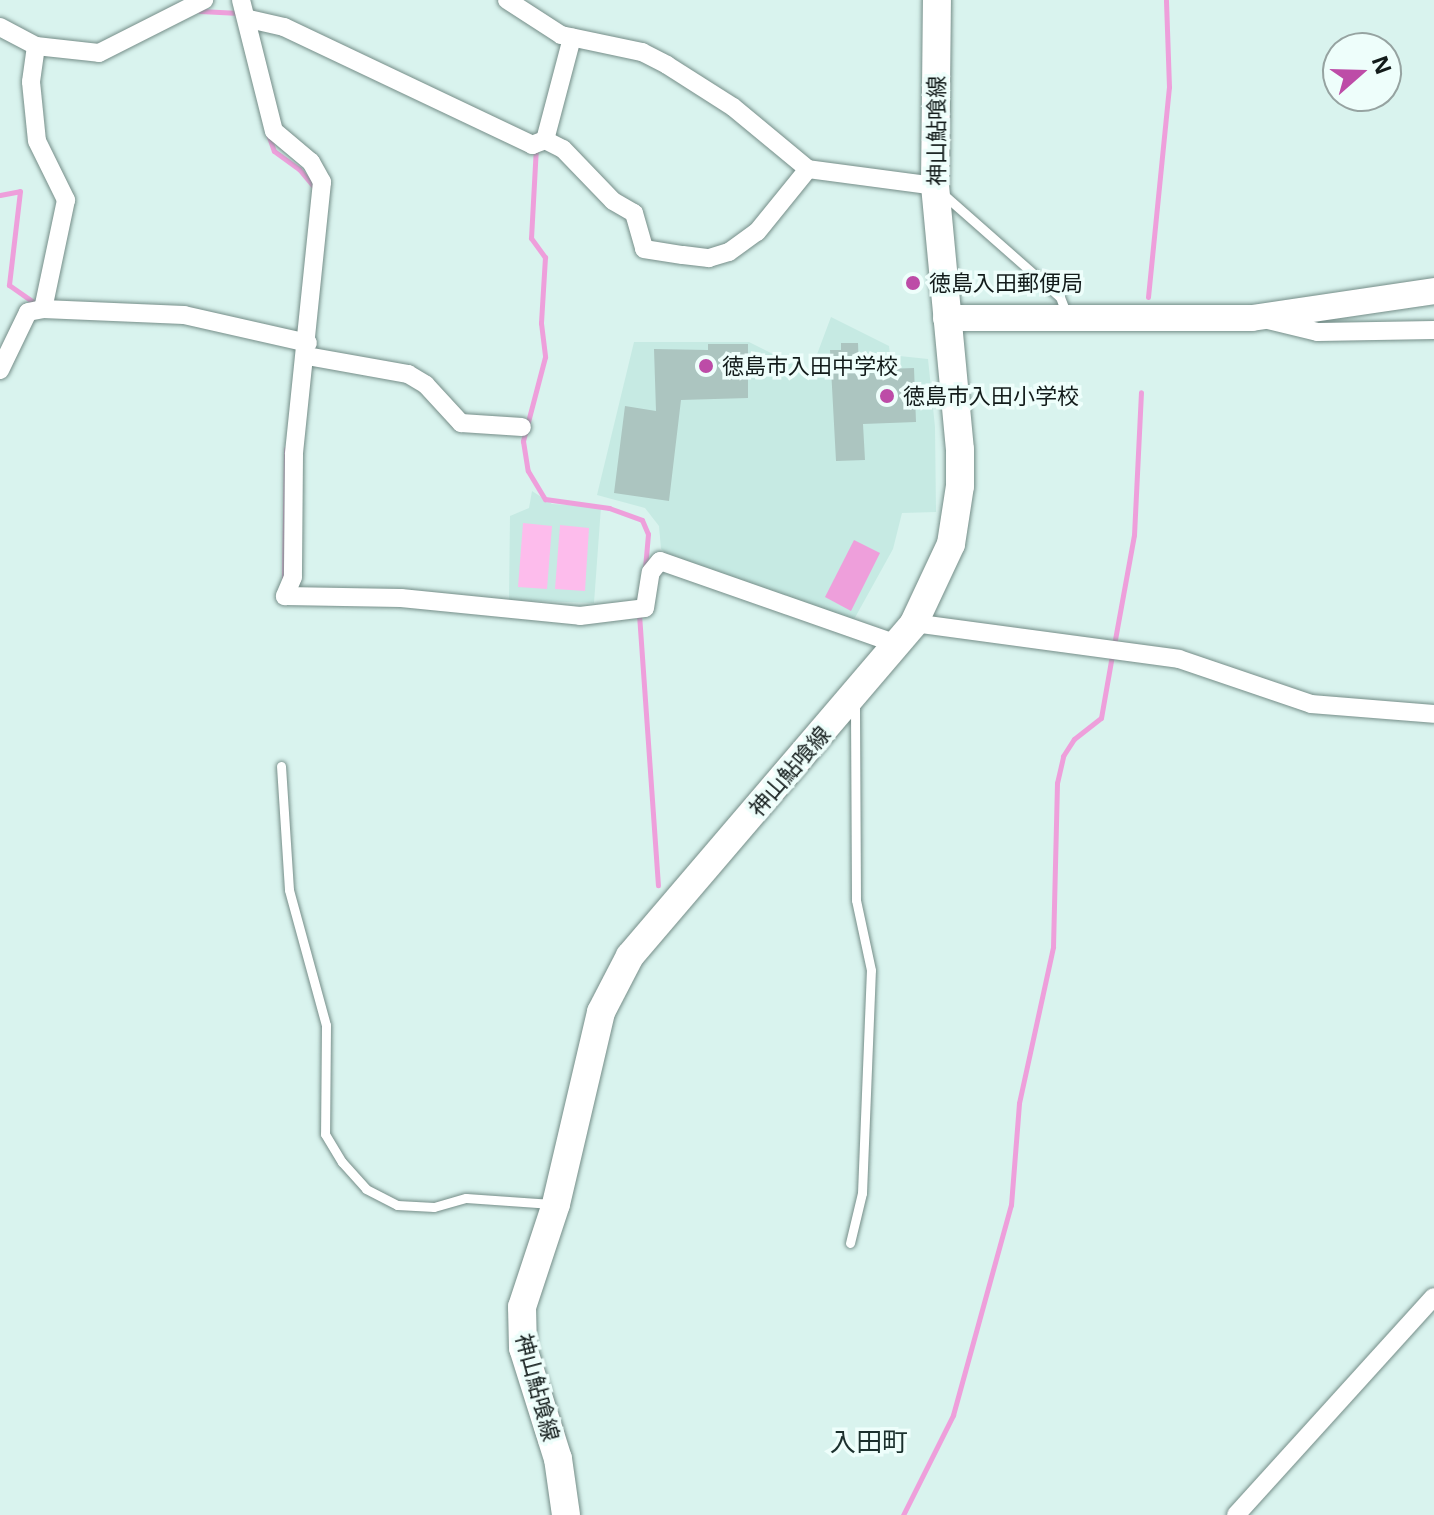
<!DOCTYPE html>
<html>
<head>
<meta charset="utf-8">
<style>
  body { margin:0 }
  #map { position:relative; width:1434px; height:1515px; overflow:hidden; background:#d9f3ee; font-family:"Noto Sans","Noto Sans JP",sans-serif }
  div>[style] { position:absolute }
  .built>* { inset:0; background:#c6eae3 }
  .green>* { inset:0; background:#fdbcec }
  .water>* { inset:0; background:#ee9fdb }
  .stream>* { height:5px; margin:-2.5px; padding:0 2.5px; transform-origin:2.5px; border-radius:2.5px; background:#ee9fdb }
  .building>* { inset:0; background:#acc5c0 }
  .roads { filter:drop-shadow(0 0 2px #758d88) drop-shadow(0 0 2px #758d88) }
  .lane>* { height:9px; margin:-4.5px; padding:0 4.5px; transform-origin:4.5px; border-radius:4.5px; background:#fff }
  .street>* { height:18px; margin:-9px; padding:0 9px; transform-origin:9px; border-radius:9px; background:#fff }
  .secondary>* { height:26px; margin:-13px; padding:0 13px; transform-origin:13px; border-radius:13px; background:#fff }
  .primary>* { height:28px; margin:-14px; padding:0 14px; transform-origin:14px; border-radius:14px; background:#fff }
  .dots>* { width:22px; height:22px; translate:-50% -50%; box-sizing:border-box; border:4px solid #eefefb; border-radius:50% }
  span { translate:-50% -50%; white-space:nowrap; text-align:center; line-height:1.15; -webkit-text-stroke:7px #eefefb; paint-order:stroke }
  .street-label { font-size:22px; color:#121b1a }
  .poi-label { font-size:22px; color:#121b1a }
  .left { translate:0 -50%; text-align:left }
  .quarter-label { font-size:26px; color:#1b302d }
  .north { position:absolute; left:1322px; top:32px; width:80px; height:80px; box-sizing:border-box; background:#eefefb; border:2px solid #96a3a1; border-radius:50%; rotate:70deg; font-size:22px; font-weight:700; line-height:32px; text-align:center; color:#121b1a }
  .north::after { content:''; display:block; margin:auto; width:28px; height:36px; background:#bd4ca7; clip-path:polygon(50% 0,100% 100%,50% 72%,0 100%) }
</style>
</head>
<body>
<div id="map">
  <div class="built">
    <div style="clip-path:polygon(831px 317px,889px 346px,890px 355px,928px 359px,935px 427px,936px 512px,902px 513px,893px 549px,852px 623px,679px 562px,661px 549px,659px 526px,645px 508px,597px 495px,634px 342px,749px 342px,810px 373px)"></div>
    <div style="clip-path:polygon(532px 491px,552px 504px,601px 507px,594px 603px,509px 600px,510px 516px,529px 508px)"></div>
  </div>
  <div class="green">
    <div style="clip-path:polygon(523px 523px,552px 526px,547px 589px,518px 587px)"></div>
    <div style="clip-path:polygon(560px 525px,589px 528px,585px 591px,555px 589px)"></div>
  </div>
  <div class="water">
    <div style="clip-path:polygon(854px 540px,880px 553px,851px 611px,825px 597px)"></div>
  </div>
  <div class="stream">
    <div style="left:200px;top:11px;width:39px;rotate:3deg"></div>
    <div style="left:268px;top:134px;width:18px;rotate:71deg"></div>
    <div style="left:274px;top:151px;width:31px;rotate:36deg"></div>
    <div style="left:299px;top:169px;width:25px;rotate:50deg"></div>
    <div style="left:536px;top:146px;width:92px;rotate:93.1deg"></div>
    <div style="left:531px;top:238px;width:24px;rotate:54deg"></div>
    <div style="left:545px;top:257px;width:66px;rotate:93.5deg"></div>
    <div style="left:541px;top:323px;width:34px;rotate:83deg"></div>
    <div style="left:545px;top:357px;width:87px;rotate:104.7deg"></div>
    <div style="left:523px;top:441px;width:30px;rotate:81deg"></div>
    <div style="left:528px;top:471px;width:33px;rotate:59deg"></div>
    <div style="left:545px;top:499px;width:65px;rotate:8deg"></div>
    <div style="left:609px;top:508px;width:35px;rotate:20deg"></div>
    <div style="left:642px;top:520px;width:15px;rotate:67deg"></div>
    <div style="left:648px;top:534px;width:35px;rotate:95deg"></div>
    <div style="left:0;top:195px;width:20px;rotate:-11deg"></div>
    <div style="left:20px;top:191px;width:95px;rotate:96.7deg"></div>
    <div style="left:9px;top:285px;width:32px;rotate:35deg"></div>
    <div style="left:1148px;top:297px;width:211px;rotate:-84.3deg"></div>
    <div style="left:1169px;top:87px;width:87px;rotate:-92deg"></div>
    <div style="left:284px;top:580px;width:131px;rotate:-89.1deg"></div>
    <div style="left:639px;top:614px;width:272px;rotate:86deg"></div>
    <div style="left:1114px;top:645px;width:112px;rotate:-79.7deg"></div>
    <div style="left:1134px;top:535px;width:143px;rotate:-87.2deg"></div>
    <div style="left:903px;top:1515px;width:112px;rotate:-63.4deg"></div>
    <div style="left:953px;top:1415px;width:218px;rotate:-74.6deg"></div>
    <div style="left:1011px;top:1205px;width:102px;rotate:-85.5deg"></div>
    <div style="left:1019px;top:1103px;width:160px;rotate:-77.7deg"></div>
    <div style="left:1053px;top:947px;width:164px;rotate:-88.6deg"></div>
    <div style="left:1057px;top:783px;width:28px;rotate:-77deg"></div>
    <div style="left:1063px;top:756px;width:20px;rotate:-57deg"></div>
    <div style="left:1074px;top:739px;width:34px;rotate:-38deg"></div>
    <div style="left:1101px;top:718px;width:64px;rotate:-80.1deg"></div>
  </div>
  <div class="building">
    <div style="clip-path:polygon(841px 343px,858px 343px,859px 370px,914px 368px,916px 422px,863px 424px,865px 460px,836px 461px,830px 350px,841px 350px)"></div>
    <div style="clip-path:polygon(708px 344px,748px 344px,748px 398px,681px 400px,669px 501px,614px 493px,625px 406px,656px 411px,654px 349px,708px 350px)"></div>
  </div>
  <div class="roads">
    <div class="lane">
      <div style="left:943px;top:194px;width:156px;rotate:41.4deg"></div>
      <div style="left:1060px;top:297px;width:17px;rotate:69deg"></div>
      <div style="left:281px;top:766px;width:124px;rotate:86.3deg"></div>
      <div style="left:289px;top:890px;width:140px;rotate:74.7deg"></div>
      <div style="left:326px;top:1025px;width:109px;rotate:90.5deg"></div>
      <div style="left:325px;top:1134px;width:33px;rotate:59deg"></div>
      <div style="left:342px;top:1162px;width:36px;rotate:48deg"></div>
      <div style="left:366px;top:1189px;width:35px;rotate:27deg"></div>
      <div style="left:397px;top:1205px;width:37px;rotate:3deg"></div>
      <div style="left:434px;top:1207px;width:33px;rotate:-16deg"></div>
      <div style="left:466px;top:1198px;width:86px;rotate:4deg"></div>
      <div style="left:850px;top:1243px;width:51px;rotate:-76.5deg"></div>
      <div style="left:862px;top:1193px;width:223px;rotate:-87.7deg"></div>
      <div style="left:871px;top:970px;width:72px;rotate:-102.1deg"></div>
      <div style="left:856px;top:900px;width:195px;rotate:-90.3deg"></div>
    </div>
    <div class="street">
      <div style="left:241px;top:0;width:135px;rotate:75.9deg"></div>
      <div style="left:274px;top:131px;width:48px;rotate:40deg"></div>
      <div style="left:311px;top:162px;width:23px;rotate:61deg"></div>
      <div style="left:322px;top:182px;width:274px;rotate:95.9deg"></div>
      <div style="left:294px;top:455px;width:122px;rotate:90.5deg"></div>
      <div style="left:293px;top:577px;width:21px;rotate:113deg"></div>
      <div style="left:285px;top:596px;width:116px;rotate:1deg"></div>
      <div style="left:401px;top:598px;width:180px;rotate:5.7deg"></div>
      <div style="left:580px;top:616px;width:65px;rotate:-7deg"></div>
      <div style="left:645px;top:608px;width:36px;rotate:-81deg"></div>
      <div style="left:651px;top:572px;width:14px;rotate:-51deg"></div>
      <div style="left:660px;top:561px;width:251px;rotate:19.3deg"></div>
      <div style="left:507px;top:0;width:64px;rotate:32.9deg"></div>
      <div style="left:561px;top:35px;width:83px;rotate:11.9deg"></div>
      <div style="left:642px;top:52px;width:28px;rotate:27deg"></div>
      <div style="left:667px;top:65px;width:78px;rotate:32.5deg"></div>
      <div style="left:733px;top:107px;width:97px;rotate:39.6deg"></div>
      <div style="left:808px;top:169px;width:128px;rotate:7.6deg"></div>
      <div style="left:249px;top:19px;width:36px;rotate:13deg"></div>
      <div style="left:284px;top:27px;width:275px;rotate:25.4deg"></div>
      <div style="left:532px;top:145px;width:14px;rotate:-21deg"></div>
      <div style="left:545px;top:140px;width:106px;rotate:-75.2deg"></div>
      <div style="left:0;top:27px;width:41px;rotate:27.8deg"></div>
      <div style="left:36px;top:46px;width:63px;rotate:6.3deg"></div>
      <div style="left:99px;top:53px;width:118px;rotate:-26.8deg"></div>
      <div style="left:36px;top:46px;width:36px;rotate:98deg"></div>
      <div style="left:31px;top:82px;width:59px;rotate:84.2deg"></div>
      <div style="left:37px;top:141px;width:66px;rotate:63.8deg"></div>
      <div style="left:66px;top:200px;width:111px;rotate:101.9deg"></div>
      <div style="left:545px;top:140px;width:20px;rotate:27deg"></div>
      <div style="left:563px;top:149px;width:72px;rotate:46.1deg"></div>
      <div style="left:613px;top:201px;width:24px;rotate:30deg"></div>
      <div style="left:634px;top:213px;width:37px;rotate:74deg"></div>
      <div style="left:644px;top:249px;width:39px;rotate:9deg"></div>
      <div style="left:683px;top:255px;width:26px;rotate:7deg"></div>
      <div style="left:709px;top:258px;width:21px;rotate:-17deg"></div>
      <div style="left:729px;top:252px;width:34px;rotate:-36deg"></div>
      <div style="left:757px;top:232px;width:81px;rotate:-51deg"></div>
      <div style="left:1268px;top:320px;width:51px;rotate:13.5deg"></div>
      <div style="left:1318px;top:332px;width:116px;rotate:-1deg"></div>
      <div style="left:307px;top:356px;width:103px;rotate:10.1deg"></div>
      <div style="left:408px;top:374px;width:21px;rotate:31deg"></div>
      <div style="left:426px;top:385px;width:52px;rotate:47.4deg"></div>
      <div style="left:461px;top:423px;width:61px;rotate:3.8deg"></div>
      <div style="left:0;top:370px;width:64px;rotate:-64.2deg"></div>
      <div style="left:28px;top:312px;width:15px;rotate:-11deg"></div>
      <div style="left:43px;top:309px;width:141px;rotate:2.4deg"></div>
      <div style="left:184px;top:315px;width:127px;rotate:12.7deg"></div>
      <div style="left:914px;top:623px;width:267px;rotate:7.7deg"></div>
      <div style="left:1179px;top:659px;width:139px;rotate:18.8deg"></div>
      <div style="left:1311px;top:704px;width:123px;rotate:4.6deg"></div>
      <div style="left:1236px;top:1515px;width:294px;rotate:-47.8deg"></div>
    </div>
    <div class="secondary">
      <div style="left:946px;top:318px;width:306px"></div>
      <div style="left:1252px;top:318px;width:184px;rotate:-8.4deg"></div>
    </div>
    <div class="primary">
      <div style="left:566px;top:1515px;width:57px;rotate:-98.1deg"></div>
      <div style="left:558px;top:1459px;width:116px;rotate:-107.5deg"></div>
      <div style="left:523px;top:1348px;width:41px;rotate:-91.4deg"></div>
      <div style="left:522px;top:1307px;width:108px;rotate:-71.7deg"></div>
      <div style="left:556px;top:1204px;width:197px;rotate:-76.8deg"></div>
      <div style="left:601px;top:1012px;width:63px;rotate:-62.6deg"></div>
      <div style="left:630px;top:956px;width:438px;rotate:-49.5deg"></div>
      <div style="left:914px;top:623px;width:87px;rotate:-64.9deg"></div>
      <div style="left:951px;top:544px;width:59px;rotate:-81.2deg"></div>
      <div style="left:960px;top:486px;width:36px;rotate:-90deg"></div>
      <div style="left:960px;top:450px;width:265px;rotate:-95.4deg"></div>
      <div style="left:935px;top:186px;width:186px;rotate:-89.4deg"></div>
    </div>
  </div>
  <div class="dots">
    <div style="left:913px;top:283px;background:#bd4ca7"></div>
    <div style="left:706px;top:366px;background:#bd4ca7"></div>
    <div style="left:887px;top:396px;background:#bd4ca7"></div>
  </div>
  <div class="street-label">
    <span style="left:936px;top:131px;rotate:-90deg">神山鮎喰線</span>
    <span style="left:789px;top:771px;rotate:-49deg">神山鮎喰線</span>
    <span style="left:538px;top:1387px;rotate:75deg">神山鮎喰線</span>
  </div>
  <div class="poi-label">
    <span class="left" style="left:929px;top:283px">徳島入田郵便局</span>
    <span class="left" style="left:722px;top:366px">徳島市入田中学校</span>
    <span class="left" style="left:903px;top:396px">徳島市入田小学校</span>
  </div>
  <div class="quarter-label">
    <span style="left:869px;top:1442px">入田町</span>
  </div>
  <div class="north">N</div>
</div>
</body>
</html>
